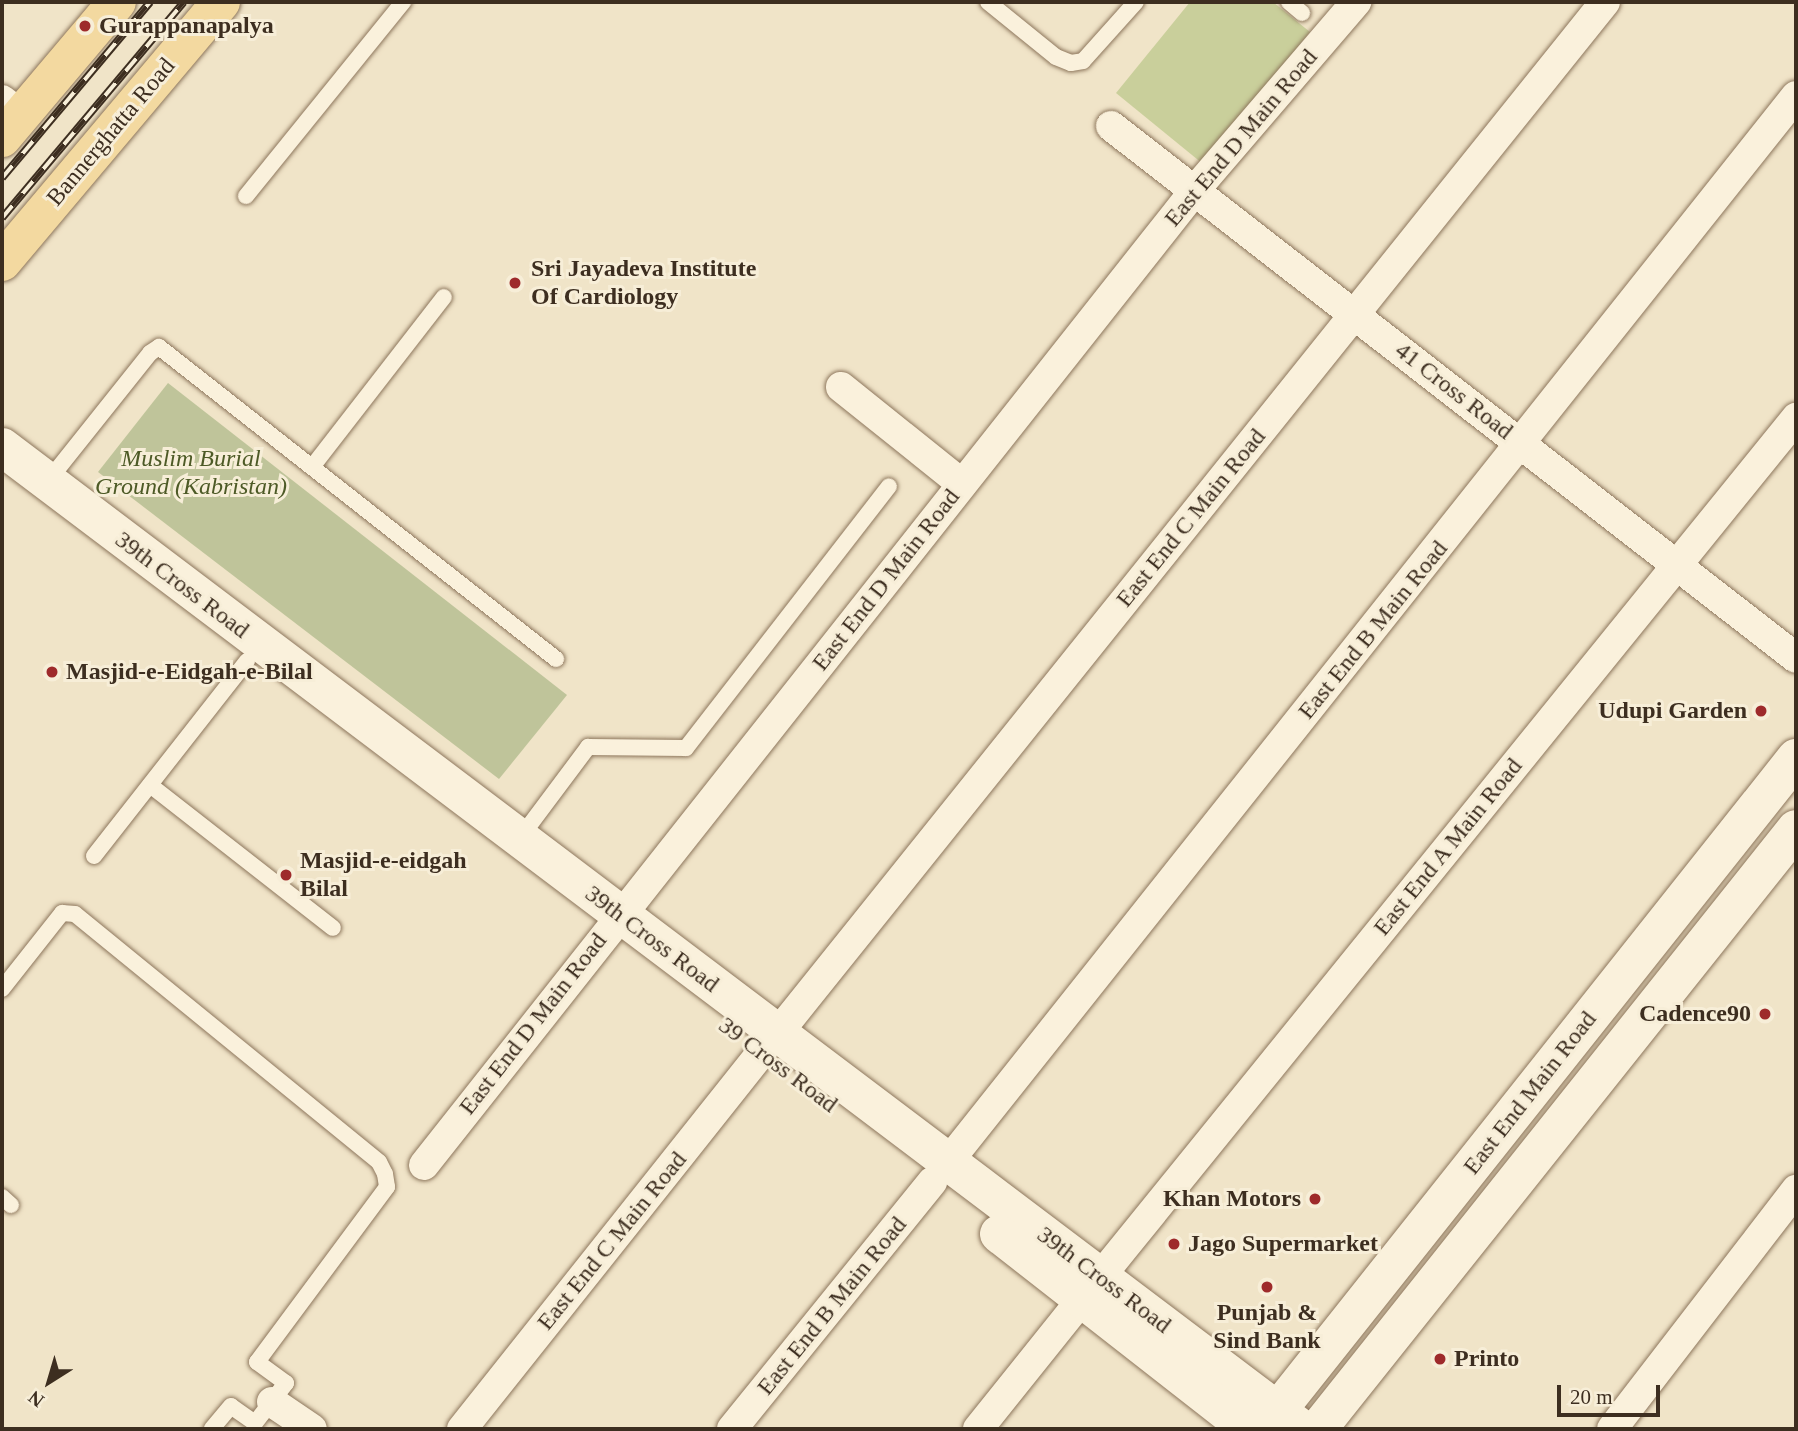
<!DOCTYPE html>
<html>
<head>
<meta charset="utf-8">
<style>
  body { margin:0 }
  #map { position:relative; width:1798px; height:1431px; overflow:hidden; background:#f0e4c8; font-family:Georgia,serif }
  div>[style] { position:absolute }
  .green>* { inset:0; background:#c9cf9b }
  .cemetery>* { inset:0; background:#bfc49a }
  .roads { filter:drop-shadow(0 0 2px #8d765c) drop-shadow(0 0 2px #8d765c) }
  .service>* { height:16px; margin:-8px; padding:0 8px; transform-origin:8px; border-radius:8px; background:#faf1dc }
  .minor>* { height:30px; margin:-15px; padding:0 15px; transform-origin:15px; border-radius:15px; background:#faf1dc }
  .tertiary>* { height:38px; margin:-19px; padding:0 19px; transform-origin:19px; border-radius:19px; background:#faf1dc }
  .primary>* { height:38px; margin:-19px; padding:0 19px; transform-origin:19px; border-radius:19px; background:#f3d9a0 }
  .rail>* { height:8px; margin-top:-4px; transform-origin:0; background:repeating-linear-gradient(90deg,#f7eed8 0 16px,#3d2e20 0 32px); box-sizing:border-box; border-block:2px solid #3d2e20 }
  .dots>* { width:19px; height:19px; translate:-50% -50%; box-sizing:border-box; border:4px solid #f7eed8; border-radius:50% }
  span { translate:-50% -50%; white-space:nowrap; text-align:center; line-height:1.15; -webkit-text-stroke:6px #f7eed8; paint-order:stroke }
  .poi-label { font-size:24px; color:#3d2e20; font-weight:700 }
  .left { translate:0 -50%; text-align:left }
  .right { translate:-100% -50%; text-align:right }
  .street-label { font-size:24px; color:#3d2e20 }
  .park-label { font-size:24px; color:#4d5a26; font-style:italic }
  .frame { position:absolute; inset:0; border:4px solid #3d2e20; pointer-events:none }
  .north { position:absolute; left:14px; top:1347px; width:70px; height:70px; -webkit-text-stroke:5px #f7eed8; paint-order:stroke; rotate:217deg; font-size:19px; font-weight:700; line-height:28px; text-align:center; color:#3d2e20 }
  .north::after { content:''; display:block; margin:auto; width:24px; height:32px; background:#3d2e20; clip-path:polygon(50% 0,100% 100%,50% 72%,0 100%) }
  .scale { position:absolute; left:1557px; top:1385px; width:103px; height:32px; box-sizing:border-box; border:4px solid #3d2e20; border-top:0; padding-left:9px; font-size:21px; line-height:24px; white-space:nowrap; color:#3d2e20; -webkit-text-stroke:5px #f7eed8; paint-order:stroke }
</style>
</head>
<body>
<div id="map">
  <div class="green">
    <div style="clip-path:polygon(1190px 2px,1273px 2px,1310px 32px,1203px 164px,1116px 93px)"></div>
  </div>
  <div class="cemetery">
    <div style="clip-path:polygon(168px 383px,567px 695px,499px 779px,98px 472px)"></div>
  </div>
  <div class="roads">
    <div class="service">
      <div style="left:988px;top:2px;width:87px;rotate:39deg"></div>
      <div style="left:1056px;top:57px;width:16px;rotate:22deg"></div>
      <div style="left:1071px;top:63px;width:12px;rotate:-9deg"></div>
      <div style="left:1083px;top:61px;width:79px;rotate:-48.1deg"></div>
      <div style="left:1289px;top:2px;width:17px;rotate:40deg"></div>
      <div style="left:246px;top:196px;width:250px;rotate:-51deg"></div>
      <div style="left:312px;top:467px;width:215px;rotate:-52.2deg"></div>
      <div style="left:48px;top:481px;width:164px;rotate:-51.4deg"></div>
      <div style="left:150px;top:353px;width:11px;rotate:-34deg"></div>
      <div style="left:159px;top:347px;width:505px;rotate:38.16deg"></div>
      <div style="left:150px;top:785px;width:232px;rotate:38deg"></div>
      <div style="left:520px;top:838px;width:114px;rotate:-53.2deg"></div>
      <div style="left:588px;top:747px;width:98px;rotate:0.6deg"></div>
      <div style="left:686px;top:748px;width:331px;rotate:-52.2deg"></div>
      <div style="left:94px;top:856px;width:248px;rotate:-51.9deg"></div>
      <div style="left:2px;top:989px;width:97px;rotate:-51.7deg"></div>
      <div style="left:62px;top:913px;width:13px;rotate:4deg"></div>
      <div style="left:75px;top:914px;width:392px;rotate:39.2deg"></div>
      <div style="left:379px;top:1162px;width:13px;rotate:63deg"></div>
      <div style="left:385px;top:1174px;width:13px;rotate:81deg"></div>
      <div style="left:387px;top:1187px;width:218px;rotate:126.6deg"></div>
      <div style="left:257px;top:1362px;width:36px;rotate:36deg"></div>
      <div style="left:286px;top:1383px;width:51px;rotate:127.8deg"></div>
      <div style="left:255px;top:1423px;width:29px;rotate:-145deg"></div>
      <div style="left:231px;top:1406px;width:30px;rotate:130deg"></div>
      <div style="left:2px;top:1197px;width:12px;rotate:42deg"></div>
    </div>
    <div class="minor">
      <div style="left:2px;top:100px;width:24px;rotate:38deg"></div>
      <div style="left:1111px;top:126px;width:867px;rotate:37.83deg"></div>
      <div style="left:841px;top:387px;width:155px;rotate:38.7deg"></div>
      <div style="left:777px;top:1034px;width:1323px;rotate:-51.26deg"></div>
      <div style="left:948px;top:1162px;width:1362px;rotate:-51.5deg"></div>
      <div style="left:424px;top:1165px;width:1243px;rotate:-51.66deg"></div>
      <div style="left:1195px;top:190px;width:248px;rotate:-49.4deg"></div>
      <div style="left:1100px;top:1277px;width:1106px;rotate:-50.98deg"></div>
      <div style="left:272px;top:1402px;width:48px;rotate:34deg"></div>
      <div style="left:462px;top:1429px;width:482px;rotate:-51.5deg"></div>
      <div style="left:732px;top:1429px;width:318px;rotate:-51deg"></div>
      <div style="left:978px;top:1429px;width:168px;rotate:-51.3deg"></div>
      <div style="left:1612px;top:1429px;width:302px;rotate:-52.4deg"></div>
    </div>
    <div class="tertiary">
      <div style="left:2px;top:447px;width:1629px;rotate:37.07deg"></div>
      <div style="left:999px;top:1234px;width:317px;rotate:38deg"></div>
      <div style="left:1263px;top:1429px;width:857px;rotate:-51.54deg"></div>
      <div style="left:1318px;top:1429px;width:767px;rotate:-51.46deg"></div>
    </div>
    <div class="primary">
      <div style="left:2px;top:138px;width:178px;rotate:-49.8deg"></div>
      <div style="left:2px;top:262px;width:340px;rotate:-49.9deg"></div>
    </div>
  </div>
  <div class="rail">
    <div style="left:2px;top:178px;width:230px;rotate:-49.9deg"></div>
    <div style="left:2px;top:218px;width:282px;rotate:-49.9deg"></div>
  </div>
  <div class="dots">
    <div style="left:85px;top:26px;background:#9e2a2b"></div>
    <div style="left:515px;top:283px;background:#9e2a2b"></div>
    <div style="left:52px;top:672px;background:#9e2a2b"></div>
    <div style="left:1761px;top:711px;background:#9e2a2b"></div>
    <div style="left:286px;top:875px;background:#9e2a2b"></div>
    <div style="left:1765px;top:1014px;background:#9e2a2b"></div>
    <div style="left:1315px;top:1199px;background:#9e2a2b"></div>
    <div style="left:1174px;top:1244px;background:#9e2a2b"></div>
    <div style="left:1267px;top:1287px;background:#9e2a2b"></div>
    <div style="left:1440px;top:1359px;background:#9e2a2b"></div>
  </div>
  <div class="poi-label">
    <span class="left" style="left:99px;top:26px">Gurappanapalya</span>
    <span class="left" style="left:531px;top:283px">Sri Jayadeva Institute<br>Of Cardiology</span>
    <span class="left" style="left:66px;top:672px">Masjid-e-Eidgah-e-Bilal</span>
    <span class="right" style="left:1747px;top:711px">Udupi Garden</span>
    <span class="left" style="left:300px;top:875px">Masjid-e-eidgah<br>Bilal</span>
    <span class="right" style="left:1751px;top:1014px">Cadence90</span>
    <span class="right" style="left:1301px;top:1199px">Khan Motors</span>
    <span class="left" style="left:1188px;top:1244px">Jago Supermarket</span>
    <span style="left:1267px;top:1327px">Punjab &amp;<br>Sind Bank</span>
    <span class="left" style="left:1454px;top:1359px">Printo</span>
  </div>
  <div class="street-label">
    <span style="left:111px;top:132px;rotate:-50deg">Bannerghatta Road</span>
    <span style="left:1241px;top:138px;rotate:-50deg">East End D Main Road</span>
    <span style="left:1454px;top:391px;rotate:38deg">41 Cross Road</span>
    <span style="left:1191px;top:518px;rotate:-51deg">East End C Main Road</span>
    <span style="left:886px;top:580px;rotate:-52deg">East End D Main Road</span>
    <span style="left:182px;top:585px;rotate:37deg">39th Cross Road</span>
    <span style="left:1373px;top:630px;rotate:-51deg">East End B Main Road</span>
    <span style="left:1448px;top:847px;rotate:-51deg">East End A Main Road</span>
    <span style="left:652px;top:939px;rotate:37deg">39th Cross Road</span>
    <span style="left:533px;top:1024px;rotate:-52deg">East End D Main Road</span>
    <span style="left:778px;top:1065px;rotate:37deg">39 Cross Road</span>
    <span style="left:1530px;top:1093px;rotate:-52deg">East End Main Road</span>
    <span style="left:612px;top:1241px;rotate:-51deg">East End C Main Road</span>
    <span style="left:1104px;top:1280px;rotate:37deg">39th Cross Road</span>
    <span style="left:832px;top:1306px;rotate:-51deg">East End B Main Road</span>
  </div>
  <div class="park-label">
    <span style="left:191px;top:473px">Muslim Burial<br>Ground (Kabristan)</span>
  </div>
  <div class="frame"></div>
  <div class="north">N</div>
  <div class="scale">20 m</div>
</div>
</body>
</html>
